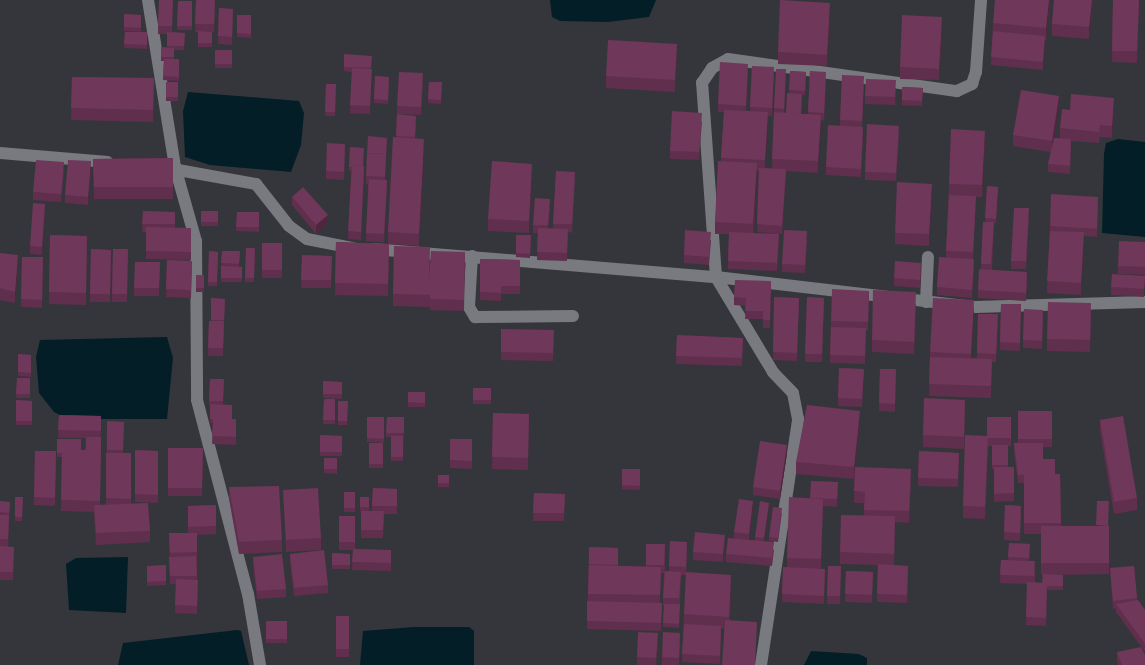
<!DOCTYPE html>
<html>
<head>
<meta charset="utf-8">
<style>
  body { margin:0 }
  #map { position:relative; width:1145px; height:665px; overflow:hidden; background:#35363b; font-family:Barlow,sans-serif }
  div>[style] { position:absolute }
  .water>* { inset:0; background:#041e27 }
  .minor>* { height:12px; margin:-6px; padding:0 6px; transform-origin:6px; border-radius:6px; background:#787a7f }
  .wall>* { inset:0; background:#5f2f4d }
  .shaded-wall>* { inset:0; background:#4e263e }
  .building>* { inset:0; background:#6f3759 }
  span { translate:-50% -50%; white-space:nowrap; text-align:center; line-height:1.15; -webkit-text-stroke:4px #1d1e20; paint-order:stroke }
</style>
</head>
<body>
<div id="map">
  <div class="water">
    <div style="clip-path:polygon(550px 0,656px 0,649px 17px,608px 22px,560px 21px,552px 17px)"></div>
    <div style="clip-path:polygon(188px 92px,299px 101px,304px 113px,301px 145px,291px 172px,210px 165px,185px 157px,183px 111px)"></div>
    <div style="clip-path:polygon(1118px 139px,1145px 142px,1145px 237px,1102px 233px,1104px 154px,1106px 143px)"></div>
    <div style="clip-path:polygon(167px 337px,173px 358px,167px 419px,67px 419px,54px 412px,39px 393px,36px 357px,40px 340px)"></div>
    <div style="clip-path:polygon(128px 557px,126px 613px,69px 610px,66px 564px,76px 558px)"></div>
    <div style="clip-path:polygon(414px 627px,469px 627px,474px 631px,474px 665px,360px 665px,363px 631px)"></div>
    <div style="clip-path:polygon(237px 630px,241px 631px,249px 665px,118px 665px,123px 643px)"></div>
    <div style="clip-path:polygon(811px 651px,859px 654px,867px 658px,867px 665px,804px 665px)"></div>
  </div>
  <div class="minor">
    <div style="left:148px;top:0;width:169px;rotate:80.8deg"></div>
    <div style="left:175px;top:167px;width:77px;rotate:74.2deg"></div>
    <div style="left:196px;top:241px;width:159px;rotate:89.6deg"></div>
    <div style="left:197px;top:400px;width:201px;rotate:75.3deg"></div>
    <div style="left:248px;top:594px;width:72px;rotate:80.4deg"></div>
    <div style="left:0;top:153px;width:108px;rotate:4.8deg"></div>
    <div style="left:156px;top:166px;width:102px;rotate:10.2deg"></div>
    <div style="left:256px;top:184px;width:53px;rotate:51.8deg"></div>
    <div style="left:289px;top:226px;width:22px;rotate:36deg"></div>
    <div style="left:307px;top:239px;width:47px;rotate:11.1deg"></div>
    <div style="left:373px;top:249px;width:344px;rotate:4.7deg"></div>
    <div style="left:716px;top:277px;width:262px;rotate:6.6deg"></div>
    <div style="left:976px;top:307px;width:169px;rotate:-1.7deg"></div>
    <div style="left:472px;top:256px;width:51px;rotate:93.4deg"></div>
    <div style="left:469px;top:307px;width:12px;rotate:59deg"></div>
    <div style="left:475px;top:317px;width:98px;rotate:-0.6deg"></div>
    <div style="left:926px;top:302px;width:45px;rotate:-87.5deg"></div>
    <div style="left:761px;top:665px;width:249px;rotate:-81.4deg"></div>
    <div style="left:798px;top:419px;width:26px;rotate:-101deg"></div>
    <div style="left:793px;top:393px;width:29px;rotate:-134deg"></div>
    <div style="left:773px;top:372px;width:111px;rotate:-121deg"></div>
    <div style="left:716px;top:277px;width:195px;rotate:-94.1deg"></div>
    <div style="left:702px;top:83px;width:18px;rotate:-56deg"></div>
    <div style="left:712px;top:68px;width:18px;rotate:-29deg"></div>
    <div style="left:728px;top:59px;width:231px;rotate:8deg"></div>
    <div style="left:957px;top:91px;width:17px;rotate:-25deg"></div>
    <div style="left:972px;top:84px;width:13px;rotate:-72deg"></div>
    <div style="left:976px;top:72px;width:72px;rotate:-86deg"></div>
  </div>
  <div class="wall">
    <div style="clip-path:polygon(159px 0,173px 0,172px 32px,185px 33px,184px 50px,174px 50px,174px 59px,179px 59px,179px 81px,163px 80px,164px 61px,161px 61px,161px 47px,167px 48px,167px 34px,158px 34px)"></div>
    <div style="clip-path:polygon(196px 0,215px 0,214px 32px,212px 32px,212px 47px,198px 47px,198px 32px,195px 32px)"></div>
    <div style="clip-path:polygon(1050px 0,1046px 40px,1045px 40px,1043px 70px,991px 65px,993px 23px)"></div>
    <div style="clip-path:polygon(1054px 0,1093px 0,1089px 39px,1052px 36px,1052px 24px)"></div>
    <div style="clip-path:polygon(1113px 0,1139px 0,1137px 63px,1112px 62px)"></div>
    <div style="clip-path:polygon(178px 1px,192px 1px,192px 30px,177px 30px)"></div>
    <div style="clip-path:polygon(219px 8px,233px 9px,232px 45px,218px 44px)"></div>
    <div style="clip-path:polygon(124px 14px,141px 15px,141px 32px,124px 31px)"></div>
    <div style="clip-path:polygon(830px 14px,827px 66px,778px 64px,778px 52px)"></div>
    <div style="clip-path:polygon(237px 15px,251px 15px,251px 38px,237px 37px)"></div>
    <div style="clip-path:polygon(942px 29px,939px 80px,900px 79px,900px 67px)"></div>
    <div style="clip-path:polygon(125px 32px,147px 32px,147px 49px,124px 48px)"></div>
    <div style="clip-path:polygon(215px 50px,232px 50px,232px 68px,215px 68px)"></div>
    <div style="clip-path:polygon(344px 54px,371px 69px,370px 114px,350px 113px,352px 72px,344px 71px)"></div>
    <div style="clip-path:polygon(677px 55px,675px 92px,606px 88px,606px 76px)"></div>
    <div style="clip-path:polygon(752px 66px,774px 75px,772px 116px,768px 116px,765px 168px,772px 169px,774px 108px,786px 77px,784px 113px,786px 113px,789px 93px,790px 71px,806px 72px,805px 95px,802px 95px,801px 114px,808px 114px,810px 71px,826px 80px,824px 121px,821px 120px,818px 173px,786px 171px,782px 234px,757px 232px,759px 171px,757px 171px,754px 233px,779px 242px,777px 271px,728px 269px,729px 234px,715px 234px,715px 222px,721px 161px,724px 112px,718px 112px,718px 104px,748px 72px,746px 111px,750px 111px)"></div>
    <div style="clip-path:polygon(375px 76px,389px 77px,388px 104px,374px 103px)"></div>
    <div style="clip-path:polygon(72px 77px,154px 78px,153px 122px,71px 120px)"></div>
    <div style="clip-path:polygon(423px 81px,421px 115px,397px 114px,397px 106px)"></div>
    <div style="clip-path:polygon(166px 82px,178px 82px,178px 101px,166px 101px)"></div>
    <div style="clip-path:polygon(429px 82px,442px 82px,441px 104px,428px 103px)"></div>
    <div style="clip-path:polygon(326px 84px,336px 84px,335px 116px,325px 116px)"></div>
    <div style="clip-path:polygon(864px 84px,862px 127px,863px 135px,861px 177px,826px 175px,826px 167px,840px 126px,840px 120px)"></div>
    <div style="clip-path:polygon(902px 87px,923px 88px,922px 106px,902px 105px)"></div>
    <div style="clip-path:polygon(896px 88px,895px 105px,865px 104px,865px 96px)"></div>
    <div style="clip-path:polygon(1059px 108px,1054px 138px,1060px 138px,1060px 128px,1070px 110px,1114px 110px,1112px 138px,1100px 137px,1099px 143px,1071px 141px,1070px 174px,1048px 172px,1048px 164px,1051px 152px,1013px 146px,1013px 135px)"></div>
    <div style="clip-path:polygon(397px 114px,416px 124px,415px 139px,424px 151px,419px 246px,389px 244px,388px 296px,335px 295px,336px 242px,388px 244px,388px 232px,396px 138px)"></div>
    <div style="clip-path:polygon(702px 121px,699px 160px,670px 159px,670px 151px)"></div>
    <div style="clip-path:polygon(899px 134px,896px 181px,865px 180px,865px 172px)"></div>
    <div style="clip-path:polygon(387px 138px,385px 180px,387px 188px,384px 242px,366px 241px,368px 184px,366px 184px,366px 176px)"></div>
    <div style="clip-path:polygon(985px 142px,982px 197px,976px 197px,973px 259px,974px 267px,972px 298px,937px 295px,937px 287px,946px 257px,949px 184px)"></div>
    <div style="clip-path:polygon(350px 147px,363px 166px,364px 174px,361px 240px,348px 239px,351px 171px,349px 171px)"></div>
    <div style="clip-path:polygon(345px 152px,344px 180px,326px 179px,326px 171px)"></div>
    <div style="clip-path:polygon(173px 158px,173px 199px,94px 199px,93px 159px)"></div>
    <div style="clip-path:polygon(91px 169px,88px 205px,65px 203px,65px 195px)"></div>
    <div style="clip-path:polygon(64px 170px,61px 202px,33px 200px,33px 192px)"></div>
    <div style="clip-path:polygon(556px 171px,575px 180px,572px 233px,568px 232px,567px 261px,537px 260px,538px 233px,533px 233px,533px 225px,550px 207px,548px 228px,553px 229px)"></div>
    <div style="clip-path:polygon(532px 175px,529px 233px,488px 231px,488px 219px)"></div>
    <div style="clip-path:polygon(987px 186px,998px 187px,996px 223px,994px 223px,992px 270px,1027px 280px,1026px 301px,978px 298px,978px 290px,981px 269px,983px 222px,985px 222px)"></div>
    <div style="clip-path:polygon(932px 196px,929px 246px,895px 244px,895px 233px)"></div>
    <div style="clip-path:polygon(292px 197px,328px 223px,316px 234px,292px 205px)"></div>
    <div style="clip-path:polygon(1098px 205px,1097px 237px,1084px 236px,1081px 295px,1047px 293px,1050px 226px)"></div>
    <div style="clip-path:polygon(143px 211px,175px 212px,175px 228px,191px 228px,191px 260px,146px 259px,146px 232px,142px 232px)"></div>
    <div style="clip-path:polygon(201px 211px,218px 211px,218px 226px,201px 226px)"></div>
    <div style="clip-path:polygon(45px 212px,42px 255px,30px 254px,30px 246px)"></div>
    <div style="clip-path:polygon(237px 212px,259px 212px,259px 232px,236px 231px)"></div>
    <div style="clip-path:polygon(1029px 216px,1026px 269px,1011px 269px,1011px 261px)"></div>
    <div style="clip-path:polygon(50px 235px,87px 236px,86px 305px,49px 304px)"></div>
    <div style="clip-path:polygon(516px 235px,531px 235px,530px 258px,516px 257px)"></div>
    <div style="clip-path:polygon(807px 239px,805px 273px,782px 272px,782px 264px)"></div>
    <div style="clip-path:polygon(711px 240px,709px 265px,684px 263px,684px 255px)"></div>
    <div style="clip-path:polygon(1145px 242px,1145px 275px,1118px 274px,1118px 266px)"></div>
    <div style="clip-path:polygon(262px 243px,282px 243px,282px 278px,262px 278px)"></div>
    <div style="clip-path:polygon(246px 248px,255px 248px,254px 282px,245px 282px)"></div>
    <div style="clip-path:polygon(91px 249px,111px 250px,110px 302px,90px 302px)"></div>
    <div style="clip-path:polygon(113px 249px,128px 249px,127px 302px,112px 302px)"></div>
    <div style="clip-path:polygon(209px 251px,218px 252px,217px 286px,208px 286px)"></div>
    <div style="clip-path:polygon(222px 251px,240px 251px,239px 267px,242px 267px,242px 282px,221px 282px)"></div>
    <div style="clip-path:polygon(465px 252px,464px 311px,430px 310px,430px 307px,393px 306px,393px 294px,429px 275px)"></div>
    <div style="clip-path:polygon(0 253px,18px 266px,15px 303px,0 300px)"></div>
    <div style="clip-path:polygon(302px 255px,332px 256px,331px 288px,301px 288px)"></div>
    <div style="clip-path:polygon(22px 257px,43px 257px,42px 308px,21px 307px)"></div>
    <div style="clip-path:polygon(480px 259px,520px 260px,520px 294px,501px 294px,501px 301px,480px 300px)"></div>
    <div style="clip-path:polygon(167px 260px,192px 261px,191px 298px,166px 297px)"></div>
    <div style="clip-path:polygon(160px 262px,159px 296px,134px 296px,134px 288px)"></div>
    <div style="clip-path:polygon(921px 271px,920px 288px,894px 286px,894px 278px)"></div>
    <div style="clip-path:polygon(196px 275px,204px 275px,204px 292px,196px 292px)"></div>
    <div style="clip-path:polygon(1145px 276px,1144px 297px,1111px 295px,1111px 287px)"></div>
    <div style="clip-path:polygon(771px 281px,770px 328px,763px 328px,763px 319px,745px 319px,746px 306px,734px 305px,734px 297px)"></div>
    <div style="clip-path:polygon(869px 291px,868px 330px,866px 330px,865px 364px,830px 363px,831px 321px)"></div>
    <div style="clip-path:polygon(774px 297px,799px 298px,797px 361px,773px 360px)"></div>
    <div style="clip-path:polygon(807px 297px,824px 298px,822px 362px,805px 362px)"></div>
    <div style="clip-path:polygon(211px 298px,225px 299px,223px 356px,208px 356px,209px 321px,211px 321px)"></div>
    <div style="clip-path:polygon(916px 304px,914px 354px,872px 352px,872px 340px)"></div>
    <div style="clip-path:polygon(1001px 304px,1021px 304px,1020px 351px,1000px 350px)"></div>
    <div style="clip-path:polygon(1024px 309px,1043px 318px,1042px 349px,1023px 348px)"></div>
    <div style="clip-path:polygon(974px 311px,971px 358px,977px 358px,978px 314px,998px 314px,996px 362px,992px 362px,991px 398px,929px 396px,930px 352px)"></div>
    <div style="clip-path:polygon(1091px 315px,1090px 352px,1047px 351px,1047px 339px)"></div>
    <div style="clip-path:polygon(501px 329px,554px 330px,553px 361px,501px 360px)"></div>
    <div style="clip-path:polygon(677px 335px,743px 338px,742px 366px,676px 364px)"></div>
    <div style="clip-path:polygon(18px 354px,31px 355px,31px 377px,18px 376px)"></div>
    <div style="clip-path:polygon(839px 368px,864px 369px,862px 407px,838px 406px)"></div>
    <div style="clip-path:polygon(880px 369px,896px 369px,895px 412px,879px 411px)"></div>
    <div style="clip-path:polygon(17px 378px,30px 378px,30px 398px,16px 398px)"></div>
    <div style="clip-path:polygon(210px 379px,224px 379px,223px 404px,232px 419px,236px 419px,236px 445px,212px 444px,213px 423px,210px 423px,210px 405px,209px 405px)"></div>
    <div style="clip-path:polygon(323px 381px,342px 382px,342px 399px,323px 398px)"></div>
    <div style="clip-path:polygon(473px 388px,491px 388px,491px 404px,473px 404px)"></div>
    <div style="clip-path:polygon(408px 392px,425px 392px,425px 407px,408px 407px)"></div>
    <div style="clip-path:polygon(324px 399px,335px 399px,335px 424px,323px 424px)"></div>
    <div style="clip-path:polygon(16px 400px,32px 401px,32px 425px,16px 425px)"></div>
    <div style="clip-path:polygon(338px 401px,348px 401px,347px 425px,338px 425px)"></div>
    <div style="clip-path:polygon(965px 411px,964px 449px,923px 447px,923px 435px)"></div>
    <div style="clip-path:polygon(1018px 411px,1052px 411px,1052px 447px,1043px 447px,1043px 459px,1055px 474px,1060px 474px,1061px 526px,1109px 526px,1109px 574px,1051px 575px,1063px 575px,1063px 590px,1047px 590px,1046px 626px,1026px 625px,1027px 584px,1000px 583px,1001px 560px,1008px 560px,1009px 543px,1030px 544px,1029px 561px,1035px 569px,1035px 583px,1042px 583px,1043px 575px,1041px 575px,1041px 534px,1024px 534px,1024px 483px,1018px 483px,1014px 451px,1014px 443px,1018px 443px)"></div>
    <div style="clip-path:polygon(493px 413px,529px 414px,528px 470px,492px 469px)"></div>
    <div style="clip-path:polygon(59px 415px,101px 416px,100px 505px,106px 505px,107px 421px,124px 422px,123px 453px,131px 453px,131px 504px,150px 531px,150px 542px,96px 545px,94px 512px,61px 511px,62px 457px,57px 457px,57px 439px,81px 450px,85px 450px,86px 438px,58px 438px)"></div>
    <div style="clip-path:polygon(367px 417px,384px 417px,384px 443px,367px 442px)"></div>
    <div style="clip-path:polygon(387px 417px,404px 417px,403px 461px,391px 461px,391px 437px,386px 437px)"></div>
    <div style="clip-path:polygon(1011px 417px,1011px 446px,1008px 446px,1008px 467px,1014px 467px,1014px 501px,994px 502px,994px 469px,992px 469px,992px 446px,988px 446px,985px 519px,963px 518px,963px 506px,987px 436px)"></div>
    <div style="clip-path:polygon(1100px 420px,1137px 498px,1137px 510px,1114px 514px,1100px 431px)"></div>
    <div style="clip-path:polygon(860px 422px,855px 467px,911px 481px,909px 523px,895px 522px,894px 565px,908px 566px,907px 603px,877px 602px,878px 565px,840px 564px,840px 552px,864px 515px,864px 503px,854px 503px,855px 468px,854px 479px,796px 474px,796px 462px)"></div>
    <div style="clip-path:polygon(320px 435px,342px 436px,342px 456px,320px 456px)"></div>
    <div style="clip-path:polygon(450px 439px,472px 439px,472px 469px,450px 468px)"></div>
    <div style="clip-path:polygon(369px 443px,383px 443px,383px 468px,369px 468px)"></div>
    <div style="clip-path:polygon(168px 448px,203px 448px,202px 496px,168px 496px)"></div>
    <div style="clip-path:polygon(135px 450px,158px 451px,158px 503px,135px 502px)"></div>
    <div style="clip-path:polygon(35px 451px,56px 451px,55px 506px,34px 505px)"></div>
    <div style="clip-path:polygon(919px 451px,959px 453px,958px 487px,918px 486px)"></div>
    <div style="clip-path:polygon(787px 453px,780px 499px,753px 495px,753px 487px)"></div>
    <div style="clip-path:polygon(324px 458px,337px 458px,337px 474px,324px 473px)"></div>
    <div style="clip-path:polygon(622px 469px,640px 469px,640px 490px,622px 489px)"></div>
    <div style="clip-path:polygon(438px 475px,449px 475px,449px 487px,438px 487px)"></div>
    <div style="clip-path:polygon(838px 482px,837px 507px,823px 506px,821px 569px,825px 569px,824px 604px,782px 602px,783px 567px,787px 567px,787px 558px,810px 498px)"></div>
    <div style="clip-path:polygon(229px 487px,282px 540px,282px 552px,239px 554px,229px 499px)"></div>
    <div style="clip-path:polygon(373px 488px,397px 489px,397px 514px,384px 514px,383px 538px,361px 538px,361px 511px,360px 511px,360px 497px,369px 497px,369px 511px,372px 511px)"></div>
    <div style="clip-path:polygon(283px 490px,321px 538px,321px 550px,286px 552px)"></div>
    <div style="clip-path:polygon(344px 492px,355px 492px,355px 512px,344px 512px)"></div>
    <div style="clip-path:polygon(534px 493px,565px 494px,564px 521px,533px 521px)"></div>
    <div style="clip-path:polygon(15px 497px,23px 497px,22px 521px,15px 521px)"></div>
    <div style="clip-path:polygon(0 501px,10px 502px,8px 547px,14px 547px,13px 580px,0 580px)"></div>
    <div style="clip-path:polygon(216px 505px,216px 534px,197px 535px,197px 580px,198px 580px,197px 614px,175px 613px,176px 584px,170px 584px,169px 533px,188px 533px,188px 506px)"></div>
    <div style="clip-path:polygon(1005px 505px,1021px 506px,1020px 541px,1004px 540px)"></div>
    <div style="clip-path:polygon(769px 507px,764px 541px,774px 550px,772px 566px,726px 562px,726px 554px,734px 538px,734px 532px,753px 509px,749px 540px,755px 540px,755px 537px)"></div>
    <div style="clip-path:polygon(782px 512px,778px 542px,769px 541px,769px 537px)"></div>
    <div style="clip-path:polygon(339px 516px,355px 516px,355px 549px,391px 550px,391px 571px,352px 570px,353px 550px,339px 550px)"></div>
    <div style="clip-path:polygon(670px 541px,687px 550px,686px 575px,681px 575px,679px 628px,663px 627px,664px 606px,663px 606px,663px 598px,664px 573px,661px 573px,660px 603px,662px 603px,661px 631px,587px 629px,589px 547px,618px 548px,618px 566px,646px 567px,646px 544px,665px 544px,665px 572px,669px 571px)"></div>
    <div style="clip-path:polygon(725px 543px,723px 562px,693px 560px,693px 552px)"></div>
    <div style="clip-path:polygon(332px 553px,350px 554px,350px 569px,332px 569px)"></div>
    <div style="clip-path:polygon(290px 554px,328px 585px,328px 593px,294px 596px,290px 562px)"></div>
    <div style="clip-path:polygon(253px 557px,286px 589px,286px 597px,257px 599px,253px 565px)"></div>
    <div style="clip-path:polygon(166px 565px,166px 585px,147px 586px,147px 566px)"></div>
    <div style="clip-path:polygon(828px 566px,841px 566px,840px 604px,827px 604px)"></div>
    <div style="clip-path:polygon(1134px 566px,1137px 600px,1145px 610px,1145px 652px,1116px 612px,1116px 608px,1113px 609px,1110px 568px)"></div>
    <div style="clip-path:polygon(846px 571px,873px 572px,872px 603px,845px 602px)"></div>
    <div style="clip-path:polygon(731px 586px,730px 620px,757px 633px,721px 628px,720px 664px,682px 662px,684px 614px)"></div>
    <div style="clip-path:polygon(336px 616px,349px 616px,349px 657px,336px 657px)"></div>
    <div style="clip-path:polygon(266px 621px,287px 621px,287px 643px,266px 643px)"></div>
    <div style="clip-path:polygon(658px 641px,656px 665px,637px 665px,637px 657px)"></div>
    <div style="clip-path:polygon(680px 641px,679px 665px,662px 665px,662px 657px)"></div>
    <div style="clip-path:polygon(1117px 652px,1145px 665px,1118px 665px,1117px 660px)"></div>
  </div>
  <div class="shaded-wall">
    <div style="clip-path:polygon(1049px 0,1050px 0,1046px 40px,1046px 28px)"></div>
    <div style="clip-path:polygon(1092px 0,1093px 0,1089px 39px,1089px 27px)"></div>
    <div style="clip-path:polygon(830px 3px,830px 14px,827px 66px,827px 55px)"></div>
    <div style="clip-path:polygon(942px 17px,942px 29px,939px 80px,939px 69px)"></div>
    <div style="clip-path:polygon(1045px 36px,1045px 44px,1043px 70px,1043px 62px)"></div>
    <div style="clip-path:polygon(677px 44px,677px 55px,675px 92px,675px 80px)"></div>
    <div style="clip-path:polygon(1059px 96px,1059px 108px,1052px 153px,1052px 141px)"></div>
    <div style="clip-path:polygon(1114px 98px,1114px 110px,1112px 138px,1112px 126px)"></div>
    <div style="clip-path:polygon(768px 112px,768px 124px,765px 172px,765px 160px)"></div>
    <div style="clip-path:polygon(821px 115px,821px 126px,818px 173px,818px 161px)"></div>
    <div style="clip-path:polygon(985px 131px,985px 142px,982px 197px,982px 185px)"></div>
    <div style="clip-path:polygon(424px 139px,424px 151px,419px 246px,419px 234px)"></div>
    <div style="clip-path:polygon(91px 161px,91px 169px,88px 205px,88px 197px)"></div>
    <div style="clip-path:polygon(757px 163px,757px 175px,753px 236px,753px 224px)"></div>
    <div style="clip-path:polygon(532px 164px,532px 175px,529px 233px,529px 221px)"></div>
    <div style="clip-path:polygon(932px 184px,932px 196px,929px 246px,929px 234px)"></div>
    <div style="clip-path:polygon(45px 204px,45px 212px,42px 255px,42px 247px)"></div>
    <div style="clip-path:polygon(328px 215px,328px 223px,316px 234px,316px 225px)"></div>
    <div style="clip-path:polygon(1084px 232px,1084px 244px,1081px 295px,1081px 283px)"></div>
    <div style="clip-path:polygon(18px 255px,18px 266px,15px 303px,15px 292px)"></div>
    <div style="clip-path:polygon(974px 300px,974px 311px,971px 366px,971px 354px)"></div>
    <div style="clip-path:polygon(860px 411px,860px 422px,854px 479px,854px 467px)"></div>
    <div style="clip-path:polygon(787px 445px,787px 453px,780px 499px,780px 491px)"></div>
    <div style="clip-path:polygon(753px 501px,753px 509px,749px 542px,749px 534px)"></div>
    <div style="clip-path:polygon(769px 503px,769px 507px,764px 543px,764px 538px)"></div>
    <div style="clip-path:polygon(725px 535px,725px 543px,723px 562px,723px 554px)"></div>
    <div style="clip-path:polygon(731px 575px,731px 586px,729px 628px,729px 617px)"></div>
  </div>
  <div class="building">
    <div style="clip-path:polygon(159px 0,173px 0,172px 26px,158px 26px)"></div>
    <div style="clip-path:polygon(196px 0,215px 0,214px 24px,195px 24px)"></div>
    <div style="clip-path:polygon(780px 0,830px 3px,827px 55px,778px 52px)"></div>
    <div style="clip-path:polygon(995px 0,1049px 0,1046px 28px,993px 23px)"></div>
    <div style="clip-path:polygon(1054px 0,1092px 0,1089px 27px,1052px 24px)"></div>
    <div style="clip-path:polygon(1113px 0,1139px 0,1137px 51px,1112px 51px)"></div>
    <div style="clip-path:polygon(178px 1px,192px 1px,192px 26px,177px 26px)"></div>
    <div style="clip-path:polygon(219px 8px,233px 9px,232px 37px,218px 36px)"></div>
    <div style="clip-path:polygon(124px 14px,141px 15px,141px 28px,124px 27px)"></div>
    <div style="clip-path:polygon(237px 15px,251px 15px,251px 34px,237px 33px)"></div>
    <div style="clip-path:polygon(902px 15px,942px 17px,939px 69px,900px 67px)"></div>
    <div style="clip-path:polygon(198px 31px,212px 32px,212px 43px,198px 43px)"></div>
    <div style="clip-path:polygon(993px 31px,1045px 36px,1043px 62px,991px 57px)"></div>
    <div style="clip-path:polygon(125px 32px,147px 32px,147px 45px,124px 44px)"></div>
    <div style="clip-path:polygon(167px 32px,185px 33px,184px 46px,167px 46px)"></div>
    <div style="clip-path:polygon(608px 40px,677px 44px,675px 80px,606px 76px)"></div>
    <div style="clip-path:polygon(161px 47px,174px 48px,174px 57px,161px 57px)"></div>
    <div style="clip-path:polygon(215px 50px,232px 50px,232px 64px,215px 64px)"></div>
    <div style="clip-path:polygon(344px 54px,372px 56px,371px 68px,344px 67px)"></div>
    <div style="clip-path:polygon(164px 59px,179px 59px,179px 77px,163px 76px)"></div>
    <div style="clip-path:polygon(720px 62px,748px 64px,746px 106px,718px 104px)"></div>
    <div style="clip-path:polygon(752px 66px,774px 67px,772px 108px,750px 107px)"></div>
    <div style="clip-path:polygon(352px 68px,372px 69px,370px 106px,350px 105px)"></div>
    <div style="clip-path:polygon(776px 69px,786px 69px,784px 109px,774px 108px)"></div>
    <div style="clip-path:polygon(790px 71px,806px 72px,805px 91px,789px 90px)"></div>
    <div style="clip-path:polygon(810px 71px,826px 72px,824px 113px,808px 112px)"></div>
    <div style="clip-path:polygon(399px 72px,423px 73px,421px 107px,397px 106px)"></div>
    <div style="clip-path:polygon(842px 75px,864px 76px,862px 121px,840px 120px)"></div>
    <div style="clip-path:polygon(375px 76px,389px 77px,388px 100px,374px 99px)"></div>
    <div style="clip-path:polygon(72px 77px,154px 78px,153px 110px,71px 108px)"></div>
    <div style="clip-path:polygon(866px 79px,896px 80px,895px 97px,865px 96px)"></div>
    <div style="clip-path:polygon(166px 82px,178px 82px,178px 97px,166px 97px)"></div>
    <div style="clip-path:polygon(429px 82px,442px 82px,441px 100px,428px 99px)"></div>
    <div style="clip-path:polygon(326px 84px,336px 84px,335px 112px,325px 112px)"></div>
    <div style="clip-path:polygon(902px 87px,923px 88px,922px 101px,902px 100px)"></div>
    <div style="clip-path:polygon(1021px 90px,1059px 96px,1052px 141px,1013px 135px)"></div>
    <div style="clip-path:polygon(787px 93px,802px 94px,801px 114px,786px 113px)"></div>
    <div style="clip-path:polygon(1071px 94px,1114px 98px,1112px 126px,1100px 125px,1099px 132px,1060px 128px,1062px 109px,1070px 110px)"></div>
    <div style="clip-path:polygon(724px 110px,768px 112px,765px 160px,721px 158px)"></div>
    <div style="clip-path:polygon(672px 111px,702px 113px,699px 152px,670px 151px)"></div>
    <div style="clip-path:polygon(774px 112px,821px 115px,818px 161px,772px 159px)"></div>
    <div style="clip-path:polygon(397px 114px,416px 116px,415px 137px,396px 136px)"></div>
    <div style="clip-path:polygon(867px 124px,899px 126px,896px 173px,865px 172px)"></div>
    <div style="clip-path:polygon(828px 125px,863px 127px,861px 169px,826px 167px)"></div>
    <div style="clip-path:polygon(951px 129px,985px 131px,982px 185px,949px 184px)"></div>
    <div style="clip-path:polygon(368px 136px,387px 138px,386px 154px,367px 153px)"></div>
    <div style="clip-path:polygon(393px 137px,424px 139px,419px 234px,388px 232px)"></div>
    <div style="clip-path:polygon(1054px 138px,1071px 139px,1070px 166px,1048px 164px)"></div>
    <div style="clip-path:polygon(327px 143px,345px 144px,344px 172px,326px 171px)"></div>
    <div style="clip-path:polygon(350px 147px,364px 148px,363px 166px,352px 165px,352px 167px,349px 167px)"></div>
    <div style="clip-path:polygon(367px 153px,386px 154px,385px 177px,366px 176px)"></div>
    <div style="clip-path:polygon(173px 158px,173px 187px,94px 187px,93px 159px)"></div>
    <div style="clip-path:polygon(36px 160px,64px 162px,61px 194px,33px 192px)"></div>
    <div style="clip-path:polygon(68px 160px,91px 161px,88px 197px,65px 195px)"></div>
    <div style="clip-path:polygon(492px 161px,532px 164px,529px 221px,488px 219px)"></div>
    <div style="clip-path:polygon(718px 161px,757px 163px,753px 224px,715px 222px)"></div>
    <div style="clip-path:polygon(352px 165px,364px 166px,361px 232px,348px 231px)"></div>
    <div style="clip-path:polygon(759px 168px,786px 169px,782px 226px,757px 224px)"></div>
    <div style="clip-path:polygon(556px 171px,575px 172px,572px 224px,553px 224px)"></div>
    <div style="clip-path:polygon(369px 179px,387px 180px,384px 234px,366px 233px)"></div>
    <div style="clip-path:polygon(897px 182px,932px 184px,929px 234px,895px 233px)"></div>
    <div style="clip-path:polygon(987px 186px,998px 187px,996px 219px,985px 218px)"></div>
    <div style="clip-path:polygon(303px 187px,328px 215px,316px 225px,292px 197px)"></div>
    <div style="clip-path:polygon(1051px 194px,1098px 197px,1097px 229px,1050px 226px)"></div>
    <div style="clip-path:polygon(949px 195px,976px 196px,973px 252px,946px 251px)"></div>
    <div style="clip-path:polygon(535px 198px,550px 199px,548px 225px,533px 225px)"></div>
    <div style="clip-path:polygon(33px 203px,45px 204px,42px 247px,30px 246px)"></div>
    <div style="clip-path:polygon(1014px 208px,1029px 208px,1026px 261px,1011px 261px)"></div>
    <div style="clip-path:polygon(143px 211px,175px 212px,175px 224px,142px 224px)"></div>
    <div style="clip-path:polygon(201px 211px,218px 211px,218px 222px,201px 222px)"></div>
    <div style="clip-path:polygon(237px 212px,259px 212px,259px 227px,236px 227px)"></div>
    <div style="clip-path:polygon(983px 222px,994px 222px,991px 264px,981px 264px)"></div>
    <div style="clip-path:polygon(146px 227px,191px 228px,191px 252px,146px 251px)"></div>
    <div style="clip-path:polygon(538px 228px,568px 229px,567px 253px,537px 252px)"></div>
    <div style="clip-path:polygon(685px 230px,711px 232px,709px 257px,684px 255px)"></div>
    <div style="clip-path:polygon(784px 230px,807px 231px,805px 265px,782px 264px)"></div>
    <div style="clip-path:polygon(1050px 231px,1084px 232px,1081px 283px,1047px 281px)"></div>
    <div style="clip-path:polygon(729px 232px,779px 234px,777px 263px,728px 261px)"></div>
    <div style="clip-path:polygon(50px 235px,87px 236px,86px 293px,49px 292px)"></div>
    <div style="clip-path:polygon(516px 235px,531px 235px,530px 254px,516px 253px)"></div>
    <div style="clip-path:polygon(1119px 241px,1145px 242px,1145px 267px,1118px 266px)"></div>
    <div style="clip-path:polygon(336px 242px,389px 244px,388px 284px,335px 283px)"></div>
    <div style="clip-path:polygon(262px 243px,282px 243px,282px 270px,262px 270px)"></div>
    <div style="clip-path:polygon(394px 246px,430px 247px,429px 281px,431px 251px,465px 252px,464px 300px,430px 299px,430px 295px,393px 294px)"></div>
    <div style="clip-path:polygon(246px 248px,255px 248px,254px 278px,245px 278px)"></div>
    <div style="clip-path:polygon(91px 249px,111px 250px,110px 294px,90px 294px)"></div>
    <div style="clip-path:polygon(113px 249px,128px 249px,127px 294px,112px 294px)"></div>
    <div style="clip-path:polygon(209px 251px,218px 252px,217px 282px,208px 282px)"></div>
    <div style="clip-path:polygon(222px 251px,240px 251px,239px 264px,221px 263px)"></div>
    <div style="clip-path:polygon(0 253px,18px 255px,15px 292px,0 288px)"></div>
    <div style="clip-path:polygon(302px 255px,332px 256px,331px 280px,301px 280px)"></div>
    <div style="clip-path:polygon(22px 257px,43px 257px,42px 300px,21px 299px)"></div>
    <div style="clip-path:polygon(939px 257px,974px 259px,972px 290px,937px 287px)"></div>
    <div style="clip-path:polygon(480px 259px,520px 260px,520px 286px,501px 286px,501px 293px,480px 292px)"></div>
    <div style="clip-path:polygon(167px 260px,192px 261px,191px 290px,166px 289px)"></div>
    <div style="clip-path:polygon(895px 261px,921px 263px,920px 280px,894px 278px)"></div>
    <div style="clip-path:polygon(135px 262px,160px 262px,159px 288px,134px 288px)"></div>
    <div style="clip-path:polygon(221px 266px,242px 267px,242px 278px,221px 278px)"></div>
    <div style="clip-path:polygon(979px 269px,1027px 272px,1026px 293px,978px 290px)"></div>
    <div style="clip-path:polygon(1112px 274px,1145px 276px,1144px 289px,1111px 287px)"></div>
    <div style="clip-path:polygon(196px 275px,204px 275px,204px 288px,196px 288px)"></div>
    <div style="clip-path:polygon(735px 280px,771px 281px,770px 320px,763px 320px,763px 311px,745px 311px,746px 298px,734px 297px)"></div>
    <div style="clip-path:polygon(832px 289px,869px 291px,868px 322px,831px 321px)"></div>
    <div style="clip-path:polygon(873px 290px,916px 292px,914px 342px,872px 340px)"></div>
    <div style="clip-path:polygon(774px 297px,799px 298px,797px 353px,773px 352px)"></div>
    <div style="clip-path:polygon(807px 297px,824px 298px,822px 354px,805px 354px)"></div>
    <div style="clip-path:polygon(211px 298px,225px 299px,224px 320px,211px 320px)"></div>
    <div style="clip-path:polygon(933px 298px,974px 300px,971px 354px,930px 352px)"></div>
    <div style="clip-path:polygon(1048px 302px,1091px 303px,1090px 340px,1047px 339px)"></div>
    <div style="clip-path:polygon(1001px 304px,1021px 304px,1020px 343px,1000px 342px)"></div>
    <div style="clip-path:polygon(1024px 309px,1043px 310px,1042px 341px,1023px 340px)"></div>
    <div style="clip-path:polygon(978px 314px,998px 314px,996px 354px,977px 353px)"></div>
    <div style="clip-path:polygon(209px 321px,224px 321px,223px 348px,208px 348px)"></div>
    <div style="clip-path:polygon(831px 327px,866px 328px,865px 356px,830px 355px)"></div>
    <div style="clip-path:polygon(501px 329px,554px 330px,553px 353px,501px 352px)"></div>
    <div style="clip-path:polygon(677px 335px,743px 338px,742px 358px,676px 356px)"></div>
    <div style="clip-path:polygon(18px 354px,31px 355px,31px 373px,18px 372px)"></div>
    <div style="clip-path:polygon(930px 357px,992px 359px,991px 386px,929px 384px)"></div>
    <div style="clip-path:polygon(839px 368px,864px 369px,862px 399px,838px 398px)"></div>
    <div style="clip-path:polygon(880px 369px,896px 369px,895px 404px,879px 403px)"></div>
    <div style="clip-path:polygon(17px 378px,30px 378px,30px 394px,16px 394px)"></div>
    <div style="clip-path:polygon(210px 379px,224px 379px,223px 401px,209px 401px)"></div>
    <div style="clip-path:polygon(323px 381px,342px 382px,342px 394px,323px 394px)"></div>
    <div style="clip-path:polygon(473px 388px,491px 388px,491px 400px,473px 400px)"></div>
    <div style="clip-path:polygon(408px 392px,425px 392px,425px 403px,408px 402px)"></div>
    <div style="clip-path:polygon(924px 398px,965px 400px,964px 437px,923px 435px)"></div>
    <div style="clip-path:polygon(324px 399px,335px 399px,335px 420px,323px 420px)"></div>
    <div style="clip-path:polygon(16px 400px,32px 401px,32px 421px,16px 421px)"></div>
    <div style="clip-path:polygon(338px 401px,348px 401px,347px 421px,338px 421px)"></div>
    <div style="clip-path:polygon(210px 404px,232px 405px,232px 419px,210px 419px)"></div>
    <div style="clip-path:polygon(807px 405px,860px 411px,854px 467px,796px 462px)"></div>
    <div style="clip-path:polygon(1018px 411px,1052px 411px,1052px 439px,1018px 439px)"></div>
    <div style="clip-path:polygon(493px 413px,529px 414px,528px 458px,492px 457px)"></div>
    <div style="clip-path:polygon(59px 415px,101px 416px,101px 431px,58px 430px)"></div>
    <div style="clip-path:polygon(1123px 416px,1137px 498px,1114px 502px,1100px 420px)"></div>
    <div style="clip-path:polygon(367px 417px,384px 417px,384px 439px,367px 438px)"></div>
    <div style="clip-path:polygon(387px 417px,404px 417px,404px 433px,386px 433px)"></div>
    <div style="clip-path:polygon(987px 417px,1011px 417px,1011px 438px,987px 438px)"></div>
    <div style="clip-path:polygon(213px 419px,236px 419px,236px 437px,212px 436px)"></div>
    <div style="clip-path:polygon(107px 421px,124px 422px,123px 450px,107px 450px)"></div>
    <div style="clip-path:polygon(320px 435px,342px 436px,342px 452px,320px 452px)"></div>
    <div style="clip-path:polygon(965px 435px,988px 436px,985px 507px,963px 506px)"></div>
    <div style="clip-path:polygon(391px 436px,403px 436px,403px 457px,391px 457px)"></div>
    <div style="clip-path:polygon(86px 437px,101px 437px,101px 450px,86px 450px)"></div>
    <div style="clip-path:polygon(57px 439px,81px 439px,81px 450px,62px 450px,62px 453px,57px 453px)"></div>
    <div style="clip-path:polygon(450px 439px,472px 439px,472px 461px,450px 460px)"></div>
    <div style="clip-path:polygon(760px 441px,787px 445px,780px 491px,753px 487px)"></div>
    <div style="clip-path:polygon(369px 443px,383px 443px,383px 464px,369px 464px)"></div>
    <div style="clip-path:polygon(1014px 443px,1043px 443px,1043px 459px,1055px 459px,1055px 474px,1018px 475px)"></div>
    <div style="clip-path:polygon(992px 445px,1008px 445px,1008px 465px,992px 465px)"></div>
    <div style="clip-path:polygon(168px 448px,203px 448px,202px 488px,168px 488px)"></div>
    <div style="clip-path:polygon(62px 450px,101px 450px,100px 501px,61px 500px)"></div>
    <div style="clip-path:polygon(135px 450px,158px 451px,158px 495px,135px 494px)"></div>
    <div style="clip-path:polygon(35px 451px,56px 451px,55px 498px,34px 497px)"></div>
    <div style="clip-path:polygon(919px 451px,959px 453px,958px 479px,918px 478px)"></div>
    <div style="clip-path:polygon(106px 453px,131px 453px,131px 499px,106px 498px)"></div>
    <div style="clip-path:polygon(324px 458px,337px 458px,337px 469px,324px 469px)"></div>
    <div style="clip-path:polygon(855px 467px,911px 469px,909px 511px,864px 510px,865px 492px,854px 491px)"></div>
    <div style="clip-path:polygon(994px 467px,1014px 467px,1014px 493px,994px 494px)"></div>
    <div style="clip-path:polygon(622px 469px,640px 469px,640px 486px,622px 485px)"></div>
    <div style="clip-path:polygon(1024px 474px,1060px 474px,1061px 523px,1024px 523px)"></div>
    <div style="clip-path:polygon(438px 475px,449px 475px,449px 483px,438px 483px)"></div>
    <div style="clip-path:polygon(811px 481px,838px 482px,837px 499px,810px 498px)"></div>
    <div style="clip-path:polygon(279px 486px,282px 540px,239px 542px,229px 487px)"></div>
    <div style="clip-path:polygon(318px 488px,321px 538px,286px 540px,283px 490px)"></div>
    <div style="clip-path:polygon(373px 488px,397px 489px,397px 506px,372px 506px)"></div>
    <div style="clip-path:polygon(344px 492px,355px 492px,355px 508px,344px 508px)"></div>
    <div style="clip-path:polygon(534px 493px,565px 494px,564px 513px,533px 513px)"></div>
    <div style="clip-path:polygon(15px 497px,23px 497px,22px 517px,15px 517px)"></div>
    <div style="clip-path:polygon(360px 497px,369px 497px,369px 507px,360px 507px)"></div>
    <div style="clip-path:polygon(789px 497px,823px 499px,821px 559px,787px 558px)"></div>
    <div style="clip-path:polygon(739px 499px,753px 501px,749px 534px,734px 532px)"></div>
    <div style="clip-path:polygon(0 501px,10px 502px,9px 513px,0 512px)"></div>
    <div style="clip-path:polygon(760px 501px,769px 503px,764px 538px,755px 537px)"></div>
    <div style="clip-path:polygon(1097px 501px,1109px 501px,1108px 526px,1096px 525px)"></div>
    <div style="clip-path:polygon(148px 503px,150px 531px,96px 533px,94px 505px)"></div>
    <div style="clip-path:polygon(216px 505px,216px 526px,188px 527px,188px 506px)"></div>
    <div style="clip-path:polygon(1005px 505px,1021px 506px,1020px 533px,1004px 532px)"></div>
    <div style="clip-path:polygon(773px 507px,782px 508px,778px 538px,769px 537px)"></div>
    <div style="clip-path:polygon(361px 511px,384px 511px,383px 530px,361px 530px)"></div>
    <div style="clip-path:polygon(0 515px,9px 515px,8px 539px,0 539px)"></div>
    <div style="clip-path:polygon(841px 515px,895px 516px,894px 554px,840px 552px)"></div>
    <div style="clip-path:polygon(339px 516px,355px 516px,355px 542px,339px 542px)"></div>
    <div style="clip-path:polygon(1041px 526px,1109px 526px,1109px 563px,1041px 563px)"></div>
    <div style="clip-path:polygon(695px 532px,725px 535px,723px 554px,693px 552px)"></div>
    <div style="clip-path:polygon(169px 533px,197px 533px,197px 552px,170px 553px)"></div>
    <div style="clip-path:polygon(728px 538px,774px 542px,772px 558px,726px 554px)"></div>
    <div style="clip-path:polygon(670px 541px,687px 542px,686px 567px,669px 566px)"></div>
    <div style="clip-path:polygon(1009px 543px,1030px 544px,1029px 558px,1008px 557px)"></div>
    <div style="clip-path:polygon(646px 544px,665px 544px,664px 565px,646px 565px)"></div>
    <div style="clip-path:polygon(0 546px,14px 547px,13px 572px,0 572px)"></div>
    <div style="clip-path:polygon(589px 547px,618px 548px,618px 565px,589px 564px)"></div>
    <div style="clip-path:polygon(353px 549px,391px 550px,391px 563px,352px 562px)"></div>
    <div style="clip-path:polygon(324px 550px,328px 585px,294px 588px,290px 554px)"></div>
    <div style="clip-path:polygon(332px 553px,350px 554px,350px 565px,332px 565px)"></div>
    <div style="clip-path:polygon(282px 554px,286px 589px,257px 591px,253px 557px)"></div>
    <div style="clip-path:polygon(196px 556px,197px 576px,170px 576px,169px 557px)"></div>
    <div style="clip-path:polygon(1001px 560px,1035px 561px,1034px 576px,1000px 575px)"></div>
    <div style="clip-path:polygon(878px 564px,908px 566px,907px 595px,877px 594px)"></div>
    <div style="clip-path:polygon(166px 565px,166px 581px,147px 582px,147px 566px)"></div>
    <div style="clip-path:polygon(589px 565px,661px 567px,660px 595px,588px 594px)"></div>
    <div style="clip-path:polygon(828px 566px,841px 566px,840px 596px,827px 596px)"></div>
    <div style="clip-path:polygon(1134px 566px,1137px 598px,1113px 601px,1110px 568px)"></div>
    <div style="clip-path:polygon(783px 567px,825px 569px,824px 596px,782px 594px)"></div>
    <div style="clip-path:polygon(665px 571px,681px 572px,679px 598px,663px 598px)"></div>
    <div style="clip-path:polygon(846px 571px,873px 572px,872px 595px,845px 594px)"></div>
    <div style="clip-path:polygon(686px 572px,731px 575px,729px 617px,684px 614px)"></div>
    <div style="clip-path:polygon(1043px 574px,1063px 575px,1063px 586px,1047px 586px,1047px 583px,1042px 583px)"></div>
    <div style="clip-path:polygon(176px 579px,198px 580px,197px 606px,175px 605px)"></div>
    <div style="clip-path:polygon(1027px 582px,1047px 583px,1046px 618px,1026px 617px)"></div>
    <div style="clip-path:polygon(1138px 600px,1145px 610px,1145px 644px,1116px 604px)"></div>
    <div style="clip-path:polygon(587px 601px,662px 603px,661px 623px,587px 621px)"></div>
    <div style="clip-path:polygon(664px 604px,680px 604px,679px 624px,663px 623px)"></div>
    <div style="clip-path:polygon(336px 616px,349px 616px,349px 649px,336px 649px)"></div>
    <div style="clip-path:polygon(725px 620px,757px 622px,755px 665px,722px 665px)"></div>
    <div style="clip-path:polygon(266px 621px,287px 621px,287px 639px,266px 639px)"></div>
    <div style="clip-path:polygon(684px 624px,721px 626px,720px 656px,682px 654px)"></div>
    <div style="clip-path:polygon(638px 632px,658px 633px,656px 658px,637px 657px)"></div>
    <div style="clip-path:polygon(663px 632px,680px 633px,679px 658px,662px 657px)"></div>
    <div style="clip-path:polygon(1141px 647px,1145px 655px,1145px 665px,1122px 665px,1117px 652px)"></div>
  </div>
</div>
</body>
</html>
